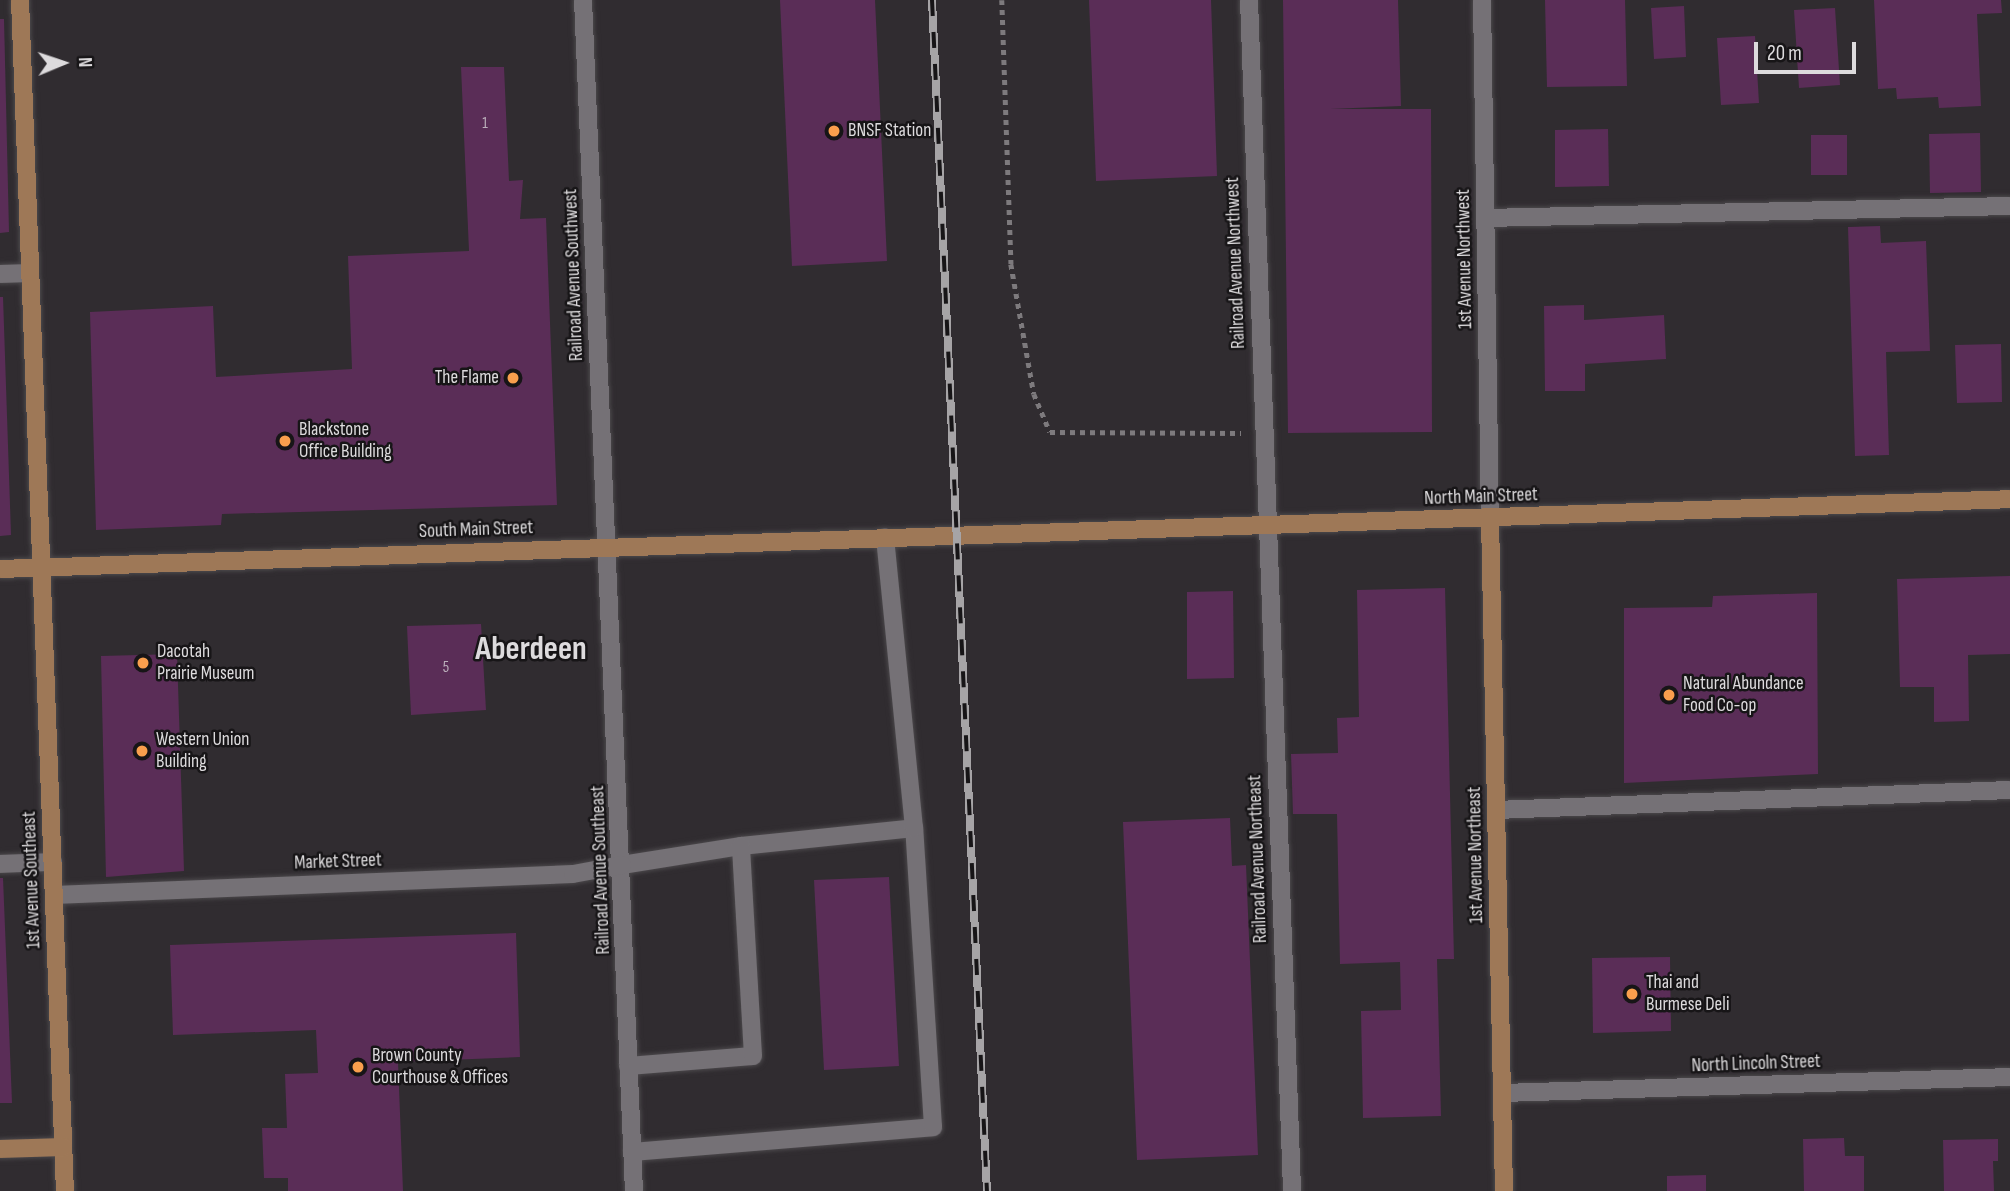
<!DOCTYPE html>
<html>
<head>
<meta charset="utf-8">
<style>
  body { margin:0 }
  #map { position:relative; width:2010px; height:1191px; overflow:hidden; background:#302c30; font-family:"Sofia Sans Condensed",sans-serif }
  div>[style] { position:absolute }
  .building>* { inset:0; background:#5a2d57 }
  .path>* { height:4.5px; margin-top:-2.25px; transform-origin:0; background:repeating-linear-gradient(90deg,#7d7a7d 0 5px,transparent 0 10px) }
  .roads { filter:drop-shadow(0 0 2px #4b484b) drop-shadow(0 0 2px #4b484b) }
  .lane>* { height:18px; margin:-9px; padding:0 9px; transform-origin:9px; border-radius:9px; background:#757176 }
  .street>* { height:18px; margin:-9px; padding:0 9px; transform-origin:9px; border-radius:9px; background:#757176 }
  .secondary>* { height:18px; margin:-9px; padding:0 9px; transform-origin:9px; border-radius:9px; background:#9e7857 }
  .rail>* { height:8px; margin-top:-4px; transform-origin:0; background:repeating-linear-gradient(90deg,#171517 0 16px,#a6a4a6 0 32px); box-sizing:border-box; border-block:2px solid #a6a4a6 }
  .dots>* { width:19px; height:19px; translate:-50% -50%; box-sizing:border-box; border:4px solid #171517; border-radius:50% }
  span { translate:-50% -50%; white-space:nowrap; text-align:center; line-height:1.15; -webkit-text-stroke:5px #171517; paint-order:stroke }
  .number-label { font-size:16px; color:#bcb0bc }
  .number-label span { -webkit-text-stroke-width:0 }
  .poi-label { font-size:19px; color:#dddbdd }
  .left { translate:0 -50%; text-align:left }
  .right { translate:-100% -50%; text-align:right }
  .street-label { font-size:19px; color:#dddbdd }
  .town-label { font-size:33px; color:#dddbdd; font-weight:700 }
  .north { position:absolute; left:28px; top:28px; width:70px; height:70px; -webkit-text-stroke:5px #171517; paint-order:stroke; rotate:88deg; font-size:19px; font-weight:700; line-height:28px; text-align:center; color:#dddbdd }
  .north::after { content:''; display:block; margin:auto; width:24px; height:32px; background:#dddbdd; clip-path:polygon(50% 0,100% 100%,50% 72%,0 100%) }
  .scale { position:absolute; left:1754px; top:42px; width:102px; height:32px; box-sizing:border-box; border:4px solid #dddbdd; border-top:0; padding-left:9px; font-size:21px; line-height:24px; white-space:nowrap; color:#dddbdd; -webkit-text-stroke:5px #171517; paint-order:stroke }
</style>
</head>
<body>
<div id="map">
  <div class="building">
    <div style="clip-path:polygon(780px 0,875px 0,887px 261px,792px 266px)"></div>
    <div style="clip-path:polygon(1089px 0,1211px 0,1217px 176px,1096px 181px)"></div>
    <div style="clip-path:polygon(1283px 0,1398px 0,1401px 106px,1330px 109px,1431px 109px,1432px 432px,1288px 433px)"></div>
    <div style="clip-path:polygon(1545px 0,1625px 0,1627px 86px,1547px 87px)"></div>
    <div style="clip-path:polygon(1874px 0,2001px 0,2002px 13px,1977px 14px,1981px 106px,1939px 108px,1938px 97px,1897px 99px,1896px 88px,1878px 89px)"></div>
    <div style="clip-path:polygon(1684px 6px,1686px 57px,1654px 59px,1651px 8px)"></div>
    <div style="clip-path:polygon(1835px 8px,1840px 85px,1799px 88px,1794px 10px)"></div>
    <div style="clip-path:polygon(0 19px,4px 19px,9px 232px,0 233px)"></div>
    <div style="clip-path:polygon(1755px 36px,1759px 103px,1721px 105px,1717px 38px)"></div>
    <div style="clip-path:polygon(461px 67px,504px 67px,509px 181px,523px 180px,520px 219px,546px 218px,557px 505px,222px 514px,221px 525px,96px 530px,90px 312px,213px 306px,216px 377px,352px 369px,348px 256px,469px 251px)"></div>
    <div style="clip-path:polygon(1608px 129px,1609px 186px,1555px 187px,1555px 130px)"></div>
    <div style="clip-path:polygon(1980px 133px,1981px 192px,1930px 193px,1929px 134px)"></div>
    <div style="clip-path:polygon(1811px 135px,1847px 135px,1847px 175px,1811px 175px)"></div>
    <div style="clip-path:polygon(1880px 226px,1881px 243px,1926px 241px,1930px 351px,1886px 352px,1889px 455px,1855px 456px,1848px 227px)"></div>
    <div style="clip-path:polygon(0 297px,3px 297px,11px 535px,0 536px)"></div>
    <div style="clip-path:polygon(1584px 305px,1584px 320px,1664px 315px,1666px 359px,1585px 364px,1585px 391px,1545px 391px,1544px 306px)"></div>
    <div style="clip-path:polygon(2001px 344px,2002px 402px,1957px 403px,1955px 345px)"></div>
    <div style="clip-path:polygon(2010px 576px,2010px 654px,1968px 655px,1969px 721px,1934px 722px,1934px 687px,1900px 687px,1897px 579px)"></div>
    <div style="clip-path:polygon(1445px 588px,1454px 959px,1437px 959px,1441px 1116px,1363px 1118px,1361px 1011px,1401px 1010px,1400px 962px,1340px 964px,1337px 814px,1293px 814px,1291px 754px,1338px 753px,1337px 718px,1359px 717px,1357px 590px)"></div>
    <div style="clip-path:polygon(1233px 591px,1234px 678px,1187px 679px,1187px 592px)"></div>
    <div style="clip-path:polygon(1817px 593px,1818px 774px,1624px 783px,1624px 608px,1712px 607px,1713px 596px)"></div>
    <div style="clip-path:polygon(481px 624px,486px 710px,411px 715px,407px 626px)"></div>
    <div style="clip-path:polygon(177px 654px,184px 871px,106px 877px,101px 656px)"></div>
    <div style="clip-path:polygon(1230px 818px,1232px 866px,1246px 865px,1258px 1155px,1137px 1160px,1123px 822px)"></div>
    <div style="clip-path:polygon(889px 877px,899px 1066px,824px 1070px,814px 880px)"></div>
    <div style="clip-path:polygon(0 878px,3px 878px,12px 1103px,0 1103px)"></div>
    <div style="clip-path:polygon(516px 933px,520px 1057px,398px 1062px,403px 1191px,288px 1191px,288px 1178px,264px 1178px,262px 1128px,287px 1128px,285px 1074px,318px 1073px,316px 1030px,173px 1035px,170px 945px)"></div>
    <div style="clip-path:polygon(1670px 957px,1671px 1031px,1593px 1033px,1592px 958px)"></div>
    <div style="clip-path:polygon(1844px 1138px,1845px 1156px,1864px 1156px,1864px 1191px,1804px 1191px,1803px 1139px)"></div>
    <div style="clip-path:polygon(1998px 1139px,1998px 1161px,1993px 1161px,1994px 1191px,1944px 1191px,1943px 1140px)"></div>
    <div style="clip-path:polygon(1706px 1175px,1706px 1191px,1667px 1191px,1667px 1176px)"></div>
  </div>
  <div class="path">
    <div style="left:1002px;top:0;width:264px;rotate:88deg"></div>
    <div style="left:1011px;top:264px;width:132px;rotate:80deg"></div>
    <div style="left:1034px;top:394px;width:41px;rotate:67.2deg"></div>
    <div style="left:1050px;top:432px;width:191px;rotate:0.3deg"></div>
  </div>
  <div class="roads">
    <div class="lane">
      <div style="left:1485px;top:218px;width:525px;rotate:-1.31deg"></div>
      <div style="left:0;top:274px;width:30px;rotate:-2deg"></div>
      <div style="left:1496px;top:810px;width:514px;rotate:-2.23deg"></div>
      <div style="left:0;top:864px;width:53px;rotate:-2.2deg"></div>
      <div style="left:622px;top:865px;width:121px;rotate:-9.1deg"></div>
      <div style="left:741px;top:846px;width:174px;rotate:-5.9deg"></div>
      <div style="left:628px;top:1066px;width:125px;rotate:-4.6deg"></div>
      <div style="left:753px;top:1056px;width:210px;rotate:-93.3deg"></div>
      <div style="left:632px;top:1152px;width:302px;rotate:-4.7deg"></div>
      <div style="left:933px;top:1127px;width:300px;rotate:-93.6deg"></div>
      <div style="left:914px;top:828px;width:292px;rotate:-95.7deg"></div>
    </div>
    <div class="street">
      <div style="left:583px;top:0;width:1192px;rotate:87.55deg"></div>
      <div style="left:1249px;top:0;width:1192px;rotate:87.93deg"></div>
      <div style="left:1482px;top:0;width:518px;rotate:89.12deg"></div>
      <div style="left:54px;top:895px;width:519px;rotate:-2.32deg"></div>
      <div style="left:573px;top:874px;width:50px;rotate:-10.4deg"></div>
      <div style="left:1502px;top:1093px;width:508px;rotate:-1.8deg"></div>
    </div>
    <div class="secondary">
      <div style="left:20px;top:0;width:1192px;rotate:87.84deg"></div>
      <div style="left:1490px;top:518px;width:673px;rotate:88.81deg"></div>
      <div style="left:0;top:569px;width:2011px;rotate:-1.99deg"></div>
      <div style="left:0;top:1149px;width:63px;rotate:-1.8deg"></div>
    </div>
  </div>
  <div class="rail">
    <div style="left:932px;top:0;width:1192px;rotate:87.36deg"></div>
  </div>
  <div class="dots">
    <div style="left:834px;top:131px;background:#f99f4d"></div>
    <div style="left:513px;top:378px;background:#f99f4d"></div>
    <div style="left:285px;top:441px;background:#f99f4d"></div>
    <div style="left:143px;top:663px;background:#f99f4d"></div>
    <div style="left:1669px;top:695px;background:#f99f4d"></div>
    <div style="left:142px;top:751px;background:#f99f4d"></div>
    <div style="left:1632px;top:994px;background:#f99f4d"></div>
    <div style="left:358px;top:1067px;background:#f99f4d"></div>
  </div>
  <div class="number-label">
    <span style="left:485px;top:124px">1</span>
    <span style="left:446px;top:668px">5</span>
  </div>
  <div class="poi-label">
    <span class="left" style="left:848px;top:131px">BNSF Station</span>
    <span class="right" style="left:499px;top:378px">The Flame</span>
    <span class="left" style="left:299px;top:441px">Blackstone<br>Office Building</span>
    <span class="left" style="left:157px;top:663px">Dacotah<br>Prairie Museum</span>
    <span class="left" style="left:1683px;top:695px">Natural Abundance<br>Food Co-op</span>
    <span class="left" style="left:156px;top:751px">Western Union<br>Building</span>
    <span class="left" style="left:1646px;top:994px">Thai and<br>Burmese Deli</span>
    <span class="left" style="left:372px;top:1067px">Brown County<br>Courthouse &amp; Offices</span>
  </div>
  <div class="street-label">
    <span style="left:1465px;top:259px;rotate:-91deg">1st Avenue Northwest</span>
    <span style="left:1236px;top:263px;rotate:-92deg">Railroad Avenue Northwest</span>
    <span style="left:574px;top:275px;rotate:-92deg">Railroad Avenue Southwest</span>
    <span style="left:1481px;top:497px;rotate:-2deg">North Main Street</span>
    <span style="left:476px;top:530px;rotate:-2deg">South Main Street</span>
    <span style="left:1476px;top:855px;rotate:-91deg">1st Avenue Northeast</span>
    <span style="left:1258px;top:859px;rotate:-92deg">Railroad Avenue Northeast</span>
    <span style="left:338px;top:862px;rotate:-2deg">Market Street</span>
    <span style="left:601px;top:870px;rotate:-92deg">Railroad Avenue Southeast</span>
    <span style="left:32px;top:880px;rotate:-92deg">1st Avenue Southeast</span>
    <span style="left:1756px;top:1064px;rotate:-2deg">North Lincoln Street</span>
  </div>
  <div class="town-label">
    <span style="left:531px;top:650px">Aberdeen</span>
  </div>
  <div class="north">N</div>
  <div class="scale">20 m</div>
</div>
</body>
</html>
